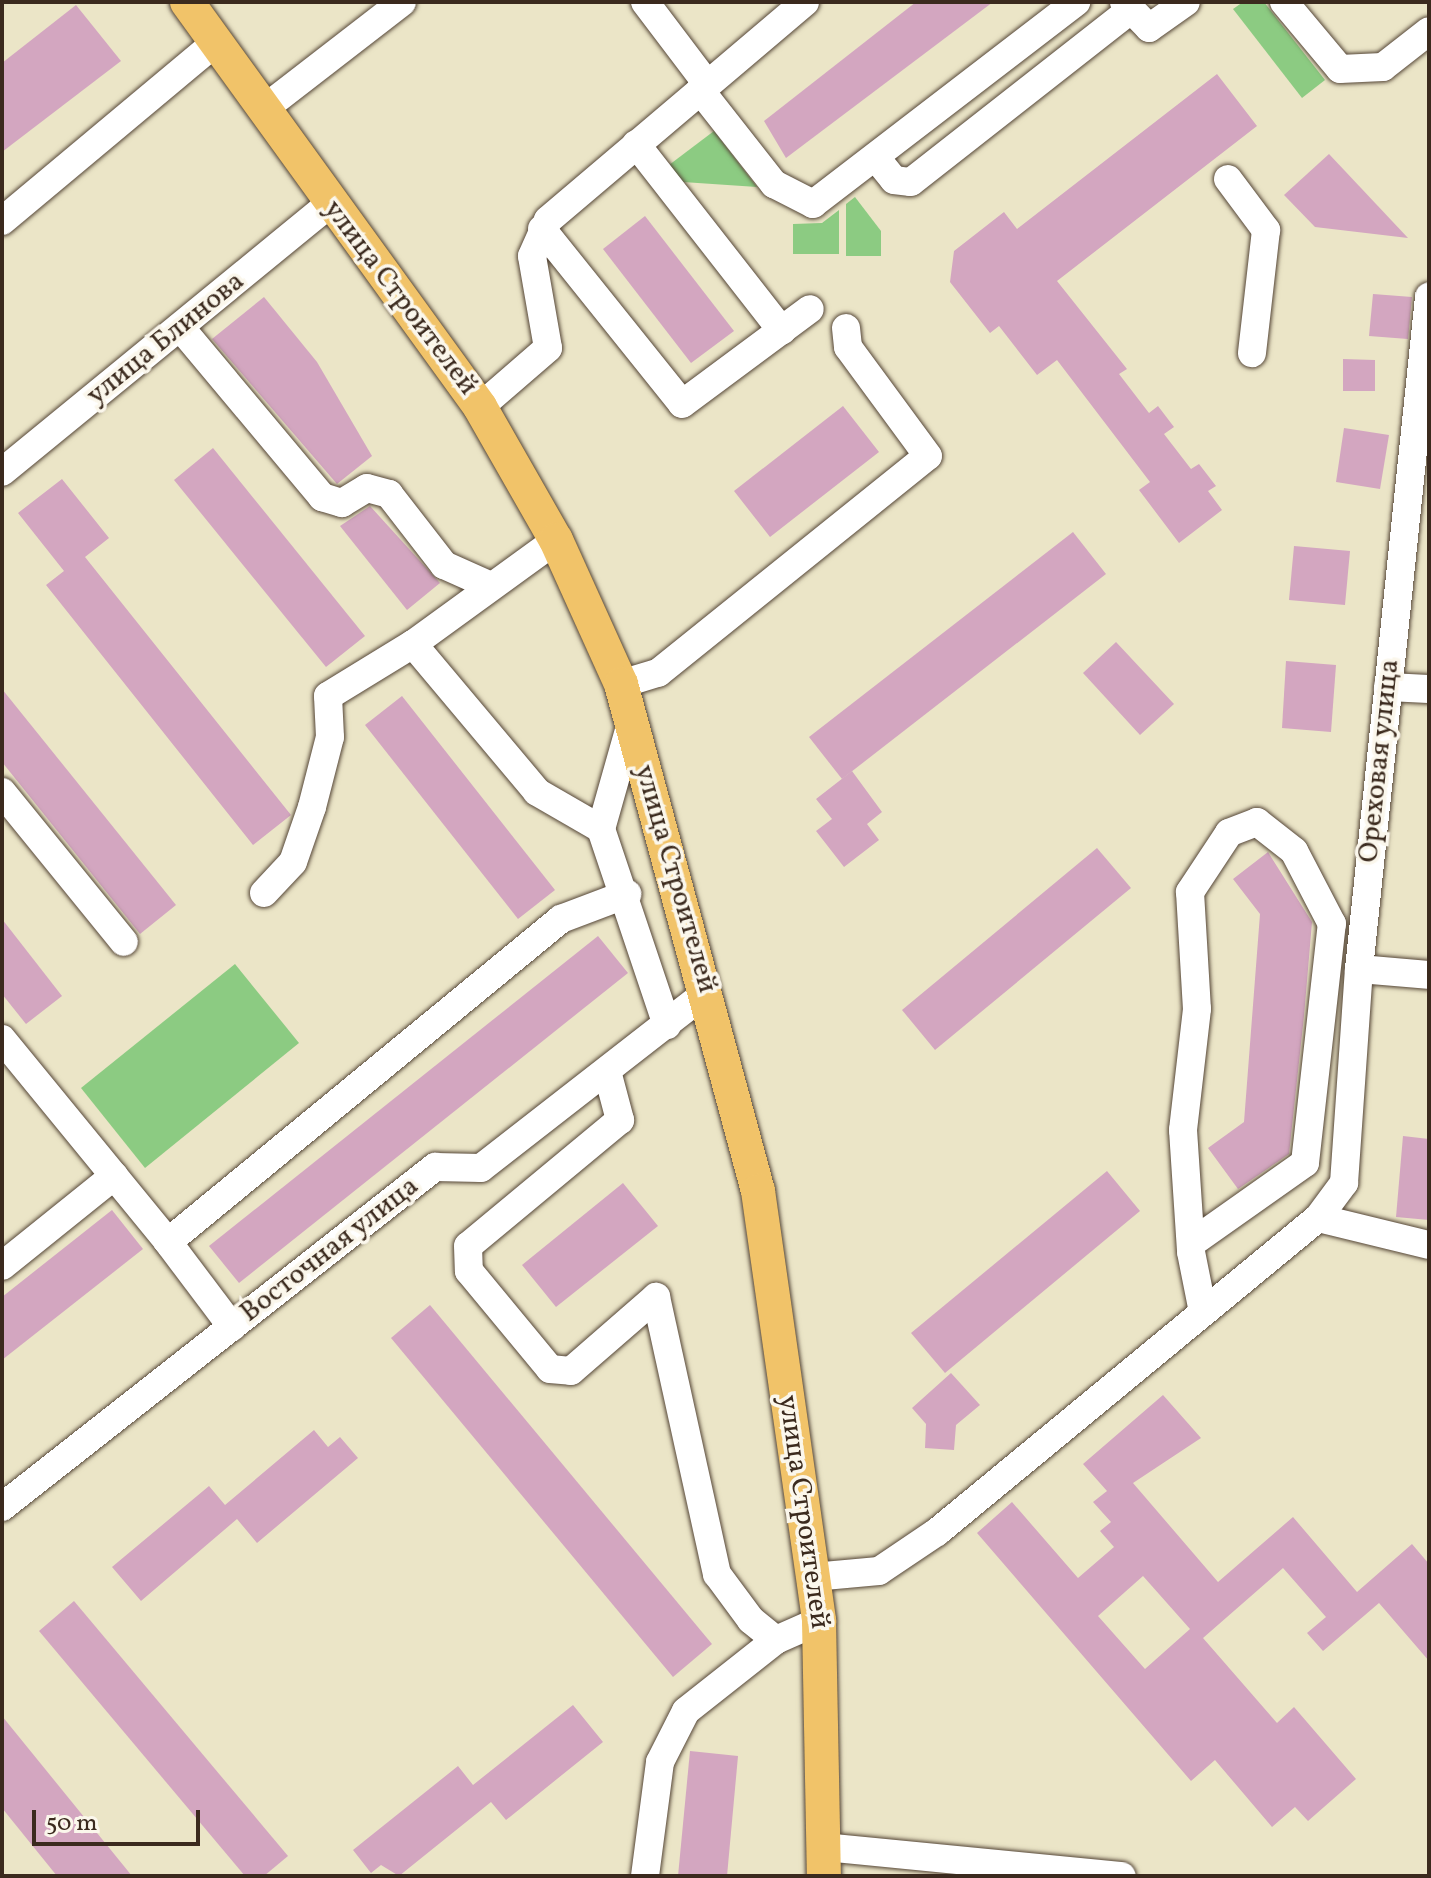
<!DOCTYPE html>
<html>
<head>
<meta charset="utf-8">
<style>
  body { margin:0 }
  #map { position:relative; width:1431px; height:1878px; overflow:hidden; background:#ebe5c7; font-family:Vollkorn,serif }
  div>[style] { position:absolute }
  .green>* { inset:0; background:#8ccb82 }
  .building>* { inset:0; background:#d3a6c0 }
  .roads { filter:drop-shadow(0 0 2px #554637) drop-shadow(0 0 2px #554637) }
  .minor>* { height:28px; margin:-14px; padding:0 14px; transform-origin:14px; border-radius:14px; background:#fff }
  .major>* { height:34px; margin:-17px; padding:0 17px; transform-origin:17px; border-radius:17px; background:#f1c369 }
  span { translate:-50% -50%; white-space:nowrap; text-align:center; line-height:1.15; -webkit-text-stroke:7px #fbf7ec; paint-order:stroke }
  .street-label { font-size:28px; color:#3b2a1e }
  .frame { position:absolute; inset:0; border:4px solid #3b2a1e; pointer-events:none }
  .scale { position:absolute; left:32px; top:1810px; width:168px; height:36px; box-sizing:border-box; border:4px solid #3b2a1e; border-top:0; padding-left:10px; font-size:24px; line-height:28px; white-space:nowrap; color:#3b2a1e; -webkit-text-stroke:6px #fbf7ec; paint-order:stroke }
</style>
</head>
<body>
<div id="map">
  <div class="green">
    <div style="clip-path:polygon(1243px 2px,1264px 2px,1325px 80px,1302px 98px,1233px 9px)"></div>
    <div style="clip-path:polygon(714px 131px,757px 187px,683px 182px,669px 165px)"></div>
    <div style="clip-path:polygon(855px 197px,881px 231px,881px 256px,846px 256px,846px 204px)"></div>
    <div style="clip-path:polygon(839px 210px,839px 254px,793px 254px,793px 224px,822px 223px)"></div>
    <div style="clip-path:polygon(235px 964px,299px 1043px,145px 1168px,81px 1088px)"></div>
  </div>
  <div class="building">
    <div style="clip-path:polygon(916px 2px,993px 2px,786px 158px,764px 121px)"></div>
    <div style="clip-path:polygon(76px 5px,121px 61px,2px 152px,2px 63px)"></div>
    <div style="clip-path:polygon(1217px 74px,1257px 126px,1057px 281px,1127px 369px,1119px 374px,1149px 413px,1158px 406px,1174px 427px,1164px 434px,1191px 469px,1199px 464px,1216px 486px,1208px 491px,1222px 510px,1179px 543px,1139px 490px,1150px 482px,1057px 360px,1037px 375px,999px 326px,990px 333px,950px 282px,954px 251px,1004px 212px,1017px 229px)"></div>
    <div style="clip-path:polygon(1329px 154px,1408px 238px,1315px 227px,1284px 195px)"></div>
    <div style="clip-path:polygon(645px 216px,734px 331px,691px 363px,603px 249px)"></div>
    <div style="clip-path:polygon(1373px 294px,1412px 297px,1408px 339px,1369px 336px)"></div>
    <div style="clip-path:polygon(264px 297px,317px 362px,372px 456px,337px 484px,212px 339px)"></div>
    <div style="clip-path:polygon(1343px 359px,1375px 360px,1375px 391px,1343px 391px)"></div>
    <div style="clip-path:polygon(843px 406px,879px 452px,770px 537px,734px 491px)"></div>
    <div style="clip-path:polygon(1344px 428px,1389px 435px,1380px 489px,1336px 482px)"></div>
    <div style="clip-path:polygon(213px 448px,365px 636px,326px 667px,174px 480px)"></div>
    <div style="clip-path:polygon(62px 479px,109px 538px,85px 557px,291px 815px,253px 845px,46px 585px,64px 571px,18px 513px)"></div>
    <div style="clip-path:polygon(370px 506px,440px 583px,407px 610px,340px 526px)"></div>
    <div style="clip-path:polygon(1073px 532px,1106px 574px,842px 779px,809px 737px)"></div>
    <div style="clip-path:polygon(1294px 546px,1350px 551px,1345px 605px,1289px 600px)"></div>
    <div style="clip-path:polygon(1116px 642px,1174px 704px,1140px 735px,1083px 673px)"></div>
    <div style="clip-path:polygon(1286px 661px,1336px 665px,1331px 732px,1282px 728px)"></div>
    <div style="clip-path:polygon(2px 689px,176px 905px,140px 934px,2px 762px)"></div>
    <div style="clip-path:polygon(402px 696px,555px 890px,518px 919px,365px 725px)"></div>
    <div style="clip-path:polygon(852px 771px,882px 812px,867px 824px,879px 840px,844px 867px,816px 831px,832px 819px,816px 799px)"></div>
    <div style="clip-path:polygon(1097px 848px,1131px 888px,935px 1050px,902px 1010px)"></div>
    <div style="clip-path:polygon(1268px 852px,1312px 922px,1304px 1016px,1289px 1154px,1238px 1189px,1208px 1148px,1244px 1122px,1260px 914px,1233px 879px)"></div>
    <div style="clip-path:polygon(2px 919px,62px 996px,26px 1024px,2px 994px)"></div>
    <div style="clip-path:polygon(598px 936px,628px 973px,239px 1283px,209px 1246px)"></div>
    <div style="clip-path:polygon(1403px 1136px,1429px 1139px,1429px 1220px,1396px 1217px)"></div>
    <div style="clip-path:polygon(1107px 1171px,1140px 1211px,945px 1373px,911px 1333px)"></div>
    <div style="clip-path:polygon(623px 1183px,658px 1226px,556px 1307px,522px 1265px)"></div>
    <div style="clip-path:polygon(112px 1210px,143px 1249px,2px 1360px,2px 1297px)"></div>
    <div style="clip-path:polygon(430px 1305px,712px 1644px,673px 1677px,391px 1338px)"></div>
    <div style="clip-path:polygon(951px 1373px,980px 1405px,956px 1425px,954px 1450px,925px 1448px,926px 1424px,912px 1408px)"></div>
    <div style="clip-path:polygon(evenodd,1163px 1395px,1201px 1438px,1133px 1483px,1218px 1582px,1293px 1517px,1357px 1592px,1412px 1544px,1429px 1564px,1429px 1661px,1379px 1603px,1323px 1651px,1307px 1633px,1326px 1617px,1283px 1568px,1203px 1638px,1277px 1723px,1294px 1707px,1356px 1779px,1308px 1821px,1295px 1807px,1272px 1827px,1215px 1760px,1191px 1781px,977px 1533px,1012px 1502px,1078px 1578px,1114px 1547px,1100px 1531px,1111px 1522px,1093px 1502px,1107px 1491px,1083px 1464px,1163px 1395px,1143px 1576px,1190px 1629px,1145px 1669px,1098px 1616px,1143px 1576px)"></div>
    <div style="clip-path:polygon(314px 1430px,328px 1447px,340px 1437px,358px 1458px,257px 1543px,237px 1519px,141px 1601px,112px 1567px,209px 1486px,225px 1505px)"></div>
    <div style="clip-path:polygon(74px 1601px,288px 1856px,264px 1876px,245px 1876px,39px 1631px)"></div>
    <div style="clip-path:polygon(573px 1705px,603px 1742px,506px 1820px,491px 1802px,399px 1876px,381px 1865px,371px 1873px,353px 1850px,458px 1766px,473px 1785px)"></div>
    <div style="clip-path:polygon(2px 1716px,132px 1876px,57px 1876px,2px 1808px)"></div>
    <div style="clip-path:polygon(690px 1751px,738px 1756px,727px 1876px,678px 1876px)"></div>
  </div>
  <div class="roads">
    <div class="minor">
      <div style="left:645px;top:2px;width:103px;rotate:52.9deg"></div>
      <div style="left:1124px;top:2px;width:36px;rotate:46deg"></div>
      <div style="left:1149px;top:28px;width:45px;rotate:-35.1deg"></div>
      <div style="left:1284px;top:2px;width:87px;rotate:50.1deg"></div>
      <div style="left:1340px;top:69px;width:43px;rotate:-2.7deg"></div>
      <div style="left:1383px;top:67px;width:58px;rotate:-38deg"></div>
      <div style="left:700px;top:90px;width:120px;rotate:51.8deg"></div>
      <div style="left:774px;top:184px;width:44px;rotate:27.1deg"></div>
      <div style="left:813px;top:204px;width:332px;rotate:-37.5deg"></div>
      <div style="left:265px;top:108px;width:173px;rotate:-37.7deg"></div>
      <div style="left:636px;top:144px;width:237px;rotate:52deg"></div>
      <div style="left:877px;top:159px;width:27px;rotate:51deg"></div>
      <div style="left:894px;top:180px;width:17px;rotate:7deg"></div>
      <div style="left:911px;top:182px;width:278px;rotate:-38.1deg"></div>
      <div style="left:1228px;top:179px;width:64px;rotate:53.3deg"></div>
      <div style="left:1266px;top:230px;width:124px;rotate:96.5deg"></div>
      <div style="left:2px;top:221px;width:280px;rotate:-39.9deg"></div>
      <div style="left:542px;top:229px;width:224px;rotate:51.3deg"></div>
      <div style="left:682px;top:404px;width:159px;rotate:-36.6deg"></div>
      <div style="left:180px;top:327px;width:222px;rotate:50.1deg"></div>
      <div style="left:322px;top:497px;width:21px;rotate:17deg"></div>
      <div style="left:342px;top:503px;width:29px;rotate:-31deg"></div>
      <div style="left:367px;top:488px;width:23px;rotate:15deg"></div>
      <div style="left:389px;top:494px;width:90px;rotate:52.2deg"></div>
      <div style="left:444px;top:565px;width:49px;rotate:24deg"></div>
      <div style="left:480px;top:407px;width:90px;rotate:-40.9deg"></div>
      <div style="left:548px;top:348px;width:93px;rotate:-99.9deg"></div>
      <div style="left:532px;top:256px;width:39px;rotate:-66deg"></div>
      <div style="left:548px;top:220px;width:337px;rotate:-40.3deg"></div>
      <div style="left:2px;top:472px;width:423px;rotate:-39.3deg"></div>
      <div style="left:413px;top:644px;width:177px;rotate:-36deg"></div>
      <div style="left:621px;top:684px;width:39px;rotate:-17deg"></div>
      <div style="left:658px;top:673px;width:346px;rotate:-38.8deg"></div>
      <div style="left:928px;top:456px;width:135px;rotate:-126.3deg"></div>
      <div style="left:848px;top:347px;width:19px;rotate:-96deg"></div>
      <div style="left:1388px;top:687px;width:41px;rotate:2.8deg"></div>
      <div style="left:631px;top:723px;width:110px;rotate:105.8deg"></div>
      <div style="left:601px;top:829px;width:207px;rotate:71.4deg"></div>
      <div style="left:2px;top:792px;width:193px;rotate:50.9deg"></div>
      <div style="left:264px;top:893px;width:42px;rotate:-46.9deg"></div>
      <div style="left:293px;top:862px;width:58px;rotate:-70.9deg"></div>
      <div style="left:312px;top:807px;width:72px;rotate:-75.6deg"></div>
      <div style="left:330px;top:737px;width:41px;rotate:-92.8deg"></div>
      <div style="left:328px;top:696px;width:100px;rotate:-31.5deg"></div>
      <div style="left:413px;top:644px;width:193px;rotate:50deg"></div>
      <div style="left:537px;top:792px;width:74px;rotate:30deg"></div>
      <div style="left:1359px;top:969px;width:70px;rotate:4.9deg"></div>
      <div style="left:2px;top:1039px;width:262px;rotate:50.7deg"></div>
      <div style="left:607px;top:1071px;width:51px;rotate:75.1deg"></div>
      <div style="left:620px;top:1120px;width:197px;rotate:140.3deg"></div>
      <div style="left:468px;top:1246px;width:25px;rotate:88deg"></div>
      <div style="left:469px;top:1271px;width:127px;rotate:50.4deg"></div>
      <div style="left:550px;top:1369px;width:21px;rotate:5deg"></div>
      <div style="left:571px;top:1371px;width:113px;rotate:-41deg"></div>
      <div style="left:656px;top:1297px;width:284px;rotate:77.6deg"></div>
      <div style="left:717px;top:1574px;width:57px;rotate:53.5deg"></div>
      <div style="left:751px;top:1620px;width:32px;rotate:39deg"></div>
      <div style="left:1318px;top:1218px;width:114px;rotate:13.7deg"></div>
      <div style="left:1193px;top:1242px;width:137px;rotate:-35.2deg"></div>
      <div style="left:1305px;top:1163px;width:241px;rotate:-83.6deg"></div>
      <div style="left:1332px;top:924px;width:82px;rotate:-117.5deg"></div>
      <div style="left:1294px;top:851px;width:47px;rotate:-141.9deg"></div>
      <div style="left:1257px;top:822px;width:30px;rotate:159deg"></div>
      <div style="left:1229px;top:833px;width:71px;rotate:123.5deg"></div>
      <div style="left:1190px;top:892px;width:117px;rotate:86.6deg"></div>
      <div style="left:1197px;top:1009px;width:122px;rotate:96.6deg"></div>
      <div style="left:1183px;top:1130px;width:122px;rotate:86.2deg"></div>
      <div style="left:1191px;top:1252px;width:56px;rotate:78.7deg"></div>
      <div style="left:2px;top:1266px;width:144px;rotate:-38.8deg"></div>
      <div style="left:232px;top:1327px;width:106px;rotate:-127deg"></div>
      <div style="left:168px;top:1242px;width:509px;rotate:-39.42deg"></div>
      <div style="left:561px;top:919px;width:71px;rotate:-20.7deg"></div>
      <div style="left:2px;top:1507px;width:551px;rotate:-38.14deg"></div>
      <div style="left:435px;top:1167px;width:46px;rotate:1.2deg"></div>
      <div style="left:481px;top:1168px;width:286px;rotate:-37.9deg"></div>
      <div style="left:813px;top:1577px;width:66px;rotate:-5.2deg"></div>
      <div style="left:879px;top:1571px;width:70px;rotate:-33.9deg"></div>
      <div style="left:937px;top:1532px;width:494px;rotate:-39.5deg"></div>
      <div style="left:1318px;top:1218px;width:44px;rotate:-53.4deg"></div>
      <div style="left:1344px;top:1183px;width:215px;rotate:-86deg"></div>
      <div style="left:1359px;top:969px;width:676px;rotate:-84.05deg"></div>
      <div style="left:824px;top:1847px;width:299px;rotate:5.6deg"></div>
      <div style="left:645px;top:1876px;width:115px;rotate:-82.5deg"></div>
      <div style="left:660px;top:1762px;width:57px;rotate:-63deg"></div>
      <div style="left:686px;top:1711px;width:115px;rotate:-38.3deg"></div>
      <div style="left:776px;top:1640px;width:47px;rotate:-23.8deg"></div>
    </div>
    <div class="major">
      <div style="left:187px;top:2px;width:500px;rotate:54.1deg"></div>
      <div style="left:480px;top:407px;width:153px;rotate:60.3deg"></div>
      <div style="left:556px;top:540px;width:158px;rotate:65.7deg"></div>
      <div style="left:621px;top:684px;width:525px;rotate:74.88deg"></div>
      <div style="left:758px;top:1191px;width:434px;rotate:81.9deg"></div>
      <div style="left:819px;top:1621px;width:255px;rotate:88.9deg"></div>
    </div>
  </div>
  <div class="street-label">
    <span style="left:400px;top:298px;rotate:53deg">улица Строителей</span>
    <span style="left:166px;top:339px;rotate:-39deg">улица Блинова</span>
    <span style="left:1380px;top:761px;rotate:-84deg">Ореховая улица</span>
    <span style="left:675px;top:879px;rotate:74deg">улица Строителей</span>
    <span style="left:330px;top:1250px;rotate:-38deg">Восточная улица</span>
    <span style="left:803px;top:1512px;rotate:82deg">улица Строителей</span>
  </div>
  <div class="frame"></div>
  <div class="scale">50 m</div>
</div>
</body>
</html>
